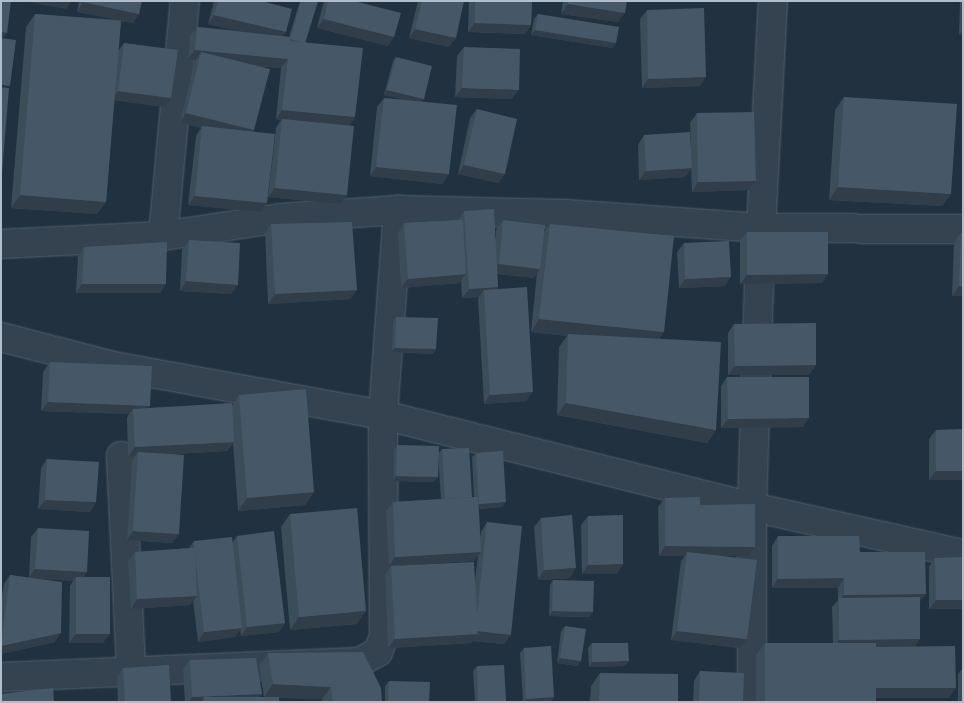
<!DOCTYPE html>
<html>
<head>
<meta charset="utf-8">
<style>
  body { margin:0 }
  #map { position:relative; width:964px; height:703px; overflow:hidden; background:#21313f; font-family:"DM Sans",sans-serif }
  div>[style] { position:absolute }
  .roads { filter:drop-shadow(0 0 1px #53606c) drop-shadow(0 0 1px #53606c) }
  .minor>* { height:28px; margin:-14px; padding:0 14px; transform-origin:14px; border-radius:14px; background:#35424f }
  .wall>* { inset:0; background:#3c4c59 }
  .shaded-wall>* { inset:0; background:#313e49 }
  .building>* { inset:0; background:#465868 }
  span { translate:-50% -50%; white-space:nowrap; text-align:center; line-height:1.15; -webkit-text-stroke:4px #1a2733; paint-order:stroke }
  .frame { position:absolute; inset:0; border:2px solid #b0bdca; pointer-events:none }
</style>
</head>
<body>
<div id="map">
  <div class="roads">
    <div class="minor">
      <div style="left:163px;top:236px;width:236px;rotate:-84.7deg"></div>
      <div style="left:1px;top:244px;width:162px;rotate:-2.8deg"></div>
      <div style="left:163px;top:236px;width:119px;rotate:-8.7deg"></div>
      <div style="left:281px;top:218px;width:117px;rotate:-3.9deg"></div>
      <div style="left:398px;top:210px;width:167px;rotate:1.4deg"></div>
      <div style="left:565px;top:214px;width:196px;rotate:4.1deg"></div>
      <div style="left:761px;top:228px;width:227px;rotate:-87deg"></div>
      <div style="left:1px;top:337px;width:116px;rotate:14.5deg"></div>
      <div style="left:113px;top:366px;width:274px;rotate:10.3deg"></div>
      <div style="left:383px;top:415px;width:380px;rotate:14deg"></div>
      <div style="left:752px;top:507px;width:216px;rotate:12.6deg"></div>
      <div style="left:121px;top:456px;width:214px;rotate:87.3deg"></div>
      <div style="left:1px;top:677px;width:359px;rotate:-2.4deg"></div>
      <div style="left:360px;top:662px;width:21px;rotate:-29deg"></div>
      <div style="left:378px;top:652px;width:17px;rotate:-69deg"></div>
      <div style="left:384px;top:636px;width:221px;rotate:-90.3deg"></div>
      <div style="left:383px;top:415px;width:206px;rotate:-85.8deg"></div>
      <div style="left:752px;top:702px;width:195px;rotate:-90deg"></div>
      <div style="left:752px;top:507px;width:279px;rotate:-88.2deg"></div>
      <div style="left:761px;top:228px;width:202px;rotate:0.3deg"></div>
    </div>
  </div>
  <div class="wall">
    <div style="clip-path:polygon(79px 1px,142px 1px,133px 23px,121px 21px,118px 51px,124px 43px,171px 98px,165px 107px,114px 100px,106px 202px,97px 214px,11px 208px,26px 27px,35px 14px,121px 20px,77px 12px)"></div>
    <div style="clip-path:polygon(214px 1px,261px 1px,283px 36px,289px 37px,300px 1px,318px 1px,305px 43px,355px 117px,349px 126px,347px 195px,340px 204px,268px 197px,276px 128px,281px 120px,276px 119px,281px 68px,255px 66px,254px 130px,253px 132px,261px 212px,188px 205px,196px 136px,201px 128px,180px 122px,195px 61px,196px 60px,188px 59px,190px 36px,197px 27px,238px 31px,208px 24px)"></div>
    <div style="clip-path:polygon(325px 1px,354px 1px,388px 46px,317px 28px,323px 4px)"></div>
    <div style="clip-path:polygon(418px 1px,464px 1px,449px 47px,409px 38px)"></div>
    <div style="clip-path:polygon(469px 1px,532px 1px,531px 25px,525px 34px,468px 32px)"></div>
    <div style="clip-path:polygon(563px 1px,627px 1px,618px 22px,561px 14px)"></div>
    <div style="clip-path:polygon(960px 1px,963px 1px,963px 35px,959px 35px)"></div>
    <div style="clip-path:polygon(647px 10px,700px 86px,642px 88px,640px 19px)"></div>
    <div style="clip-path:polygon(538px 14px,613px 48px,531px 35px,534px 19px)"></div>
    <div style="clip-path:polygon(464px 47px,512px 99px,455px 97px,457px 56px)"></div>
    <div style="clip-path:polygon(396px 57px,422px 102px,449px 174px,442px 184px,370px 176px,377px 107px,384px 98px,405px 100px,384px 95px,393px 61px)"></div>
    <div style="clip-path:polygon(844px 97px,951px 194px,942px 206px,829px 200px,835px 110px)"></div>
    <div style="clip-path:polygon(477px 109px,505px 174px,498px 183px,458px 174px,470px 118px)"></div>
    <div style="clip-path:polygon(697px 113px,756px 181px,749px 190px,692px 192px,691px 169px,685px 177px,639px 180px,638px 145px,644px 135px,691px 148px,690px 123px)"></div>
    <div style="clip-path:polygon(464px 211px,496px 238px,496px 230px,503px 220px,544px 232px,550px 224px,664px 332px,659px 339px,716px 430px,707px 443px,557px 415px,559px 347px,567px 336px,531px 332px,537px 273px,534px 278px,497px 274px,498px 287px,497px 289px,526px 401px,484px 404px,478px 299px,479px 297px,462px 298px,461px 280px,459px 283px,401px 288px,398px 233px,404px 223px,458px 220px)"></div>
    <div style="clip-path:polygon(271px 224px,357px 290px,350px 299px,268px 304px,265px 233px)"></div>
    <div style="clip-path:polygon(747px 232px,828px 274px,822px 283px,740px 284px,740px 241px)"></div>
    <div style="clip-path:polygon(961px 233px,963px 296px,952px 296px,954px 242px)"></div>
    <div style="clip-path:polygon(189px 240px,231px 294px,180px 291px,182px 250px)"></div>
    <div style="clip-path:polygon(684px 243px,725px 286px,679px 288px,677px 252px)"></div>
    <div style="clip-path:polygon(84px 247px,166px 284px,160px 293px,76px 293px,78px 256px)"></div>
    <div style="clip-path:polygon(396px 317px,433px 354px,392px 352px,393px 322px)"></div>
    <div style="clip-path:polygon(734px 324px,816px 365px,809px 375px,728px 375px,728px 333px)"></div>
    <div style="clip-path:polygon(50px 362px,150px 406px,148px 408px,232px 405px,239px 395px,314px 492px,305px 505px,238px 511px,233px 443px,227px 451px,175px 454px,179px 534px,172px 543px,127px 540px,132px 461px,135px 456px,128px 457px,127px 418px,129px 414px,41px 411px,43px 372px)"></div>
    <div style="clip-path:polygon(727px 377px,803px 427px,721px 428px,721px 386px)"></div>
    <div style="clip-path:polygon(936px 430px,963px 480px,929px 480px,929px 439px)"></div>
    <div style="clip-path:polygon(397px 445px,434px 482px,393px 481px,394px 450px)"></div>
    <div style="clip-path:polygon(442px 449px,472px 497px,474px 497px,472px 457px,476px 453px,502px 507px,479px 509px,480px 537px,481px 532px,487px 522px,504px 644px,473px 641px,471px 643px,388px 648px,385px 575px,391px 566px,475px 581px,478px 556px,474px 561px,389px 566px,386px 511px,393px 502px,441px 499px,438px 454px)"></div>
    <div style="clip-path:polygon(47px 459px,96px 502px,90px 512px,38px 509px,41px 468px)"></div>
    <div style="clip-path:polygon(665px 498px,700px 505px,755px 547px,749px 556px,723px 556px,747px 639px,740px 648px,671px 640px,681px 561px,685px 556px,659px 556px,658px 507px)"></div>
    <div style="clip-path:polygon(290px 514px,357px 624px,290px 630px,281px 527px)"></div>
    <div style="clip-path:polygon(588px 516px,617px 574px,582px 574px,581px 525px)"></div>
    <div style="clip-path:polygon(541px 518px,570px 578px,538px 580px,534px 527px)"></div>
    <div style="clip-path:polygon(38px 528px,87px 572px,83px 577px,103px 643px,69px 643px,70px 586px,73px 581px,33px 578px,55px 642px,1px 654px,1px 603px,4px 584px,10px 575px,29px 578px,31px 537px)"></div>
    <div style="clip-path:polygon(237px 536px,285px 623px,279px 632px,241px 636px,240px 630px,235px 637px,198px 642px,193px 600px,190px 605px,131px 609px,128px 561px,135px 552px,189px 548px,194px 541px,232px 543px)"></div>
    <div style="clip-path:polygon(778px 536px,860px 552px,920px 601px,920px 639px,915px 646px,949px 698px,876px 698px,876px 702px,756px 702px,756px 655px,765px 643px,833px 643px,832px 607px,838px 600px,838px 588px,772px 588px,772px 546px)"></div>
    <div style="clip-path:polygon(935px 558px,963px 609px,929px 609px,929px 567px)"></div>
    <div style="clip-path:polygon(553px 580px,590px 617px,549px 616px,550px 585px)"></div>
    <div style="clip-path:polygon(565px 626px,581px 661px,577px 666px,557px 663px,561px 631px)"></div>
    <div style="clip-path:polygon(592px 643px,625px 666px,589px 667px,588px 648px)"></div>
    <div style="clip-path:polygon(524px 648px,554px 697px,551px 702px,523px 702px,520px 653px)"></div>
    <div style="clip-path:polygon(268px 653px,382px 702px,322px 702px,322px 699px,279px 698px,279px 702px,185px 702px,183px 669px,190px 660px,262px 694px,260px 697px,264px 697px,259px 666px)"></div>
    <div style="clip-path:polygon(477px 666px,506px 702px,475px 702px,473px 671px)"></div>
    <div style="clip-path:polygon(123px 668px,171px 702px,118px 702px,117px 677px)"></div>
    <div style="clip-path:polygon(963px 668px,963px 702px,958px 702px,958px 674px)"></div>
    <div style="clip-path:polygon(700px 671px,743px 702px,693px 702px,694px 681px)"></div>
    <div style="clip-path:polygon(600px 673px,678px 702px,590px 702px,591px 686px)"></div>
    <div style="clip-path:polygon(389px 681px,429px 702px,385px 702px,385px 686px)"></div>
  </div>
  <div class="shaded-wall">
    <div style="clip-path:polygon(23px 1px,72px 1px,66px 9px)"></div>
    <div style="clip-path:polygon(83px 2px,139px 14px,133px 23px,77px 12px)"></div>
    <div style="clip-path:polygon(568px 4px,625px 13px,618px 22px,561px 14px)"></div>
    <div style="clip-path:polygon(214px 15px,286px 32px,279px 41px,208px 24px)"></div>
    <div style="clip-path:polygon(324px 19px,394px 37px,388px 46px,317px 28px)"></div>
    <div style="clip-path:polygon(475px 23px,531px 25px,525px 34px,468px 32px)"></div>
    <div style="clip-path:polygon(415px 29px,456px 38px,449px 47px,409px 38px)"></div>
    <div style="clip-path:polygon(963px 29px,963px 35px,959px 35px)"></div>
    <div style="clip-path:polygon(535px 30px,616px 43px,613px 48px,531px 35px)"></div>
    <div style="clip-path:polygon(1px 32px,7px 33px,1px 41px)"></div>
    <div style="clip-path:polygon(195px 50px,288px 59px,281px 68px,199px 60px,201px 52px,196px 60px,188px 59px)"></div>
    <div style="clip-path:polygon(706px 77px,700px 86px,642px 88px,648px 79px)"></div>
    <div style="clip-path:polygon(462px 88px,519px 90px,512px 99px,455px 97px)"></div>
    <div style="clip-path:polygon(387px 90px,424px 99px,420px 104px,384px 95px)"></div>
    <div style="clip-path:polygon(118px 91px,171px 98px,165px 107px,112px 100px)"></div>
    <div style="clip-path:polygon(282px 110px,355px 117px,349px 127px,282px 119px,281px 120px,276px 119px)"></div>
    <div style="clip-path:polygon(186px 113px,254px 130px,248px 139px,202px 126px,201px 128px,180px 122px)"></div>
    <div style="clip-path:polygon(464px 165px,505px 174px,498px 183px,458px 174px)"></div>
    <div style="clip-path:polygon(376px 167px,449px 174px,442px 184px,370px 176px)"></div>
    <div style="clip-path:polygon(692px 168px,685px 177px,639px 180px,646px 171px)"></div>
    <div style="clip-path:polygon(756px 181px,749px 190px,692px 192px,698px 182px)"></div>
    <div style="clip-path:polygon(838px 187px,951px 194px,942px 206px,829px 200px)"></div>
    <div style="clip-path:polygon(275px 188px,347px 195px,340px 204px,268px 197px)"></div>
    <div style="clip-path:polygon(20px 195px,106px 202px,97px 214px,11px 208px)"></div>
    <div style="clip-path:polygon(195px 196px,267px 203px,261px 212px,188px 205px)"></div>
    <div style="clip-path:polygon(499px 264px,540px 269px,534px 278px,492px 273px)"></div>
    <div style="clip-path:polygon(466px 274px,459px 283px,401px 288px,408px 279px)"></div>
    <div style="clip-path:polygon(828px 274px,822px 283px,740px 284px,747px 275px)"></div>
    <div style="clip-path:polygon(731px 277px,725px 286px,679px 288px,685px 279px)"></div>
    <div style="clip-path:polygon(186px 281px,238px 285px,231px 294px,180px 291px)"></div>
    <div style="clip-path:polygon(82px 284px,166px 284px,160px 293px,76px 293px)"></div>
    <div style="clip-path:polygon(959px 286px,963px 287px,963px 296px,952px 296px)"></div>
    <div style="clip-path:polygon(498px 287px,492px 297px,484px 290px,479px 297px,462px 298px,469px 289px)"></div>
    <div style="clip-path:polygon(357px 290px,350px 299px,268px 304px,275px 294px)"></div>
    <div style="clip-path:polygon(539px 319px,664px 332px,655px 345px,531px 332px)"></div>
    <div style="clip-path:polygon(395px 348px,436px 349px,433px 354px,392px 352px)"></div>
    <div style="clip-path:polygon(816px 365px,809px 375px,728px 375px,735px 366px)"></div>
    <div style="clip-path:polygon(533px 392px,526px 401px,484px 404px,490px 395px)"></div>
    <div style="clip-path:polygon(48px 402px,150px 406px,143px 415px,133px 409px,129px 414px,41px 411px)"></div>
    <div style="clip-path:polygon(566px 403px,716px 430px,707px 443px,557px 415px)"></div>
    <div style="clip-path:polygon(809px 418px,803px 427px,721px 428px,728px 419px)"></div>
    <div style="clip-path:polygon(234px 442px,227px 451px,138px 456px,138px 452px,135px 456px,128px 457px,135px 447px)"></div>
    <div style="clip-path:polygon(936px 471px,963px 471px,963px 480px,929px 480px)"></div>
    <div style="clip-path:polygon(396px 476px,438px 477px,434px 482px,393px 481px)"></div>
    <div style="clip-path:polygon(314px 492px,305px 505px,238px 511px,247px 498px)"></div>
    <div style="clip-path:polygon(45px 500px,96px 502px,90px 512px,38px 509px)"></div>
    <div style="clip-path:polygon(506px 502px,502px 507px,475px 509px,479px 504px)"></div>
    <div style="clip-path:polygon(133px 531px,179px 534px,172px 543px,127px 540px)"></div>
    <div style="clip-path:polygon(665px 546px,755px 547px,749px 556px,687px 556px,687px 552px,685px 556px,659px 556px)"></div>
    <div style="clip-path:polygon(481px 552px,474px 561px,389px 566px,395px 557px)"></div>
    <div style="clip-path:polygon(623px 564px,617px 574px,582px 574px,588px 565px)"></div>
    <div style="clip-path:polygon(576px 568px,570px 578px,538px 580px,544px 570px)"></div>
    <div style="clip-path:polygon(35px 569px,87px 572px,80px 581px,76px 577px,73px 581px,29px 578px)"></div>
    <div style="clip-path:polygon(844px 578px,838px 588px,772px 588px,778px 579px)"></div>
    <div style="clip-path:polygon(926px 594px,919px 603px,839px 602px,844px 595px)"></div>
    <div style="clip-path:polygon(197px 596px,190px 605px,131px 609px,137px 599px)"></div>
    <div style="clip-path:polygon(936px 600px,963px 600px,963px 609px,929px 609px)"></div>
    <div style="clip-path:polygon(366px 611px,357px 624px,290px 630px,299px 617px)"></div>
    <div style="clip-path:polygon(552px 611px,593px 612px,590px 617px,549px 616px)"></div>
    <div style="clip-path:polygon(285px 623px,279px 632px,241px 636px,247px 627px)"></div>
    <div style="clip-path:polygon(242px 628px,235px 637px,198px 642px,204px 632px)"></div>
    <div style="clip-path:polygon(477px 631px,511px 635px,504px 644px,473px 641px,471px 643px,388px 648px,395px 639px)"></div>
    <div style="clip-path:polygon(677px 631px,747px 639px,740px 648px,671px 640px)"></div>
    <div style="clip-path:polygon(61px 633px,55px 642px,1px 654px,1px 646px)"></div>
    <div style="clip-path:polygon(76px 634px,110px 634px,103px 643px,69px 643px)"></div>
    <div style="clip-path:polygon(920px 639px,914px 648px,833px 649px,839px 640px)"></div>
    <div style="clip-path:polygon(560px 658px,581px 661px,577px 666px,557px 663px)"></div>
    <div style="clip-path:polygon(629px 661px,625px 666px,589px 667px,592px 662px)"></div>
    <div style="clip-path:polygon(273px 684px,331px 687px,322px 699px,264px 697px)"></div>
    <div style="clip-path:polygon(874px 688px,956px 688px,949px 698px,868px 698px)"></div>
    <div style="clip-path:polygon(262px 694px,257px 702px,204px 697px,201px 702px,189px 702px,192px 697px)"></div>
    <div style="clip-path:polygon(554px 697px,551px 702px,524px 702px,526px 699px)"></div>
  </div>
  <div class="building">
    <div style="clip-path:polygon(1px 1px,11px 1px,7px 33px,1px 32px)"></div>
    <div style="clip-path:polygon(83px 1px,142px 1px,139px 14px,83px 2px)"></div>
    <div style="clip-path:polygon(218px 1px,261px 1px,292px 9px,286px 32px,214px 15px)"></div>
    <div style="clip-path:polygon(301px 1px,318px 1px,305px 43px,290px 39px)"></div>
    <div style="clip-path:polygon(328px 1px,354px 1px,401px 13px,394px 37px,324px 19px)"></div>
    <div style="clip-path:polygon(422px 1px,464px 1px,456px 38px,415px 29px)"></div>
    <div style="clip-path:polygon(475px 1px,532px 1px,531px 25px,475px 23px)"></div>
    <div style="clip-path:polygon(568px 1px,627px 1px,625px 13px,568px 4px)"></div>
    <div style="clip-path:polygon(704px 8px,706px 77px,648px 79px,647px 10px)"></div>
    <div style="clip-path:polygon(35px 14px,121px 21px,106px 202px,20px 195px)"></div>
    <div style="clip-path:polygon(538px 14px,619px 27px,616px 43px,535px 30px)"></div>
    <div style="clip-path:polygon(197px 27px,290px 37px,290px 41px,363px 48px,355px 117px,282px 110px,288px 59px,195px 50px)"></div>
    <div style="clip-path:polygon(1px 38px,16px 40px,10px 86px,1px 85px)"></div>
    <div style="clip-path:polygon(124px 43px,178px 50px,171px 98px,118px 91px)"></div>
    <div style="clip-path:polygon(464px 47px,520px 49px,519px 90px,462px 88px)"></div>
    <div style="clip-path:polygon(201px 52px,270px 69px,254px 130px,186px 113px)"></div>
    <div style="clip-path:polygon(396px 57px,432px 66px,424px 99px,387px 90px)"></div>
    <div style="clip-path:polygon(1px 87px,9px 88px,1px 185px)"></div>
    <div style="clip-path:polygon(844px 97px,957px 104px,951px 194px,838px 187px)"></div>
    <div style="clip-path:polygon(384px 98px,457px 105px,449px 174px,376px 167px)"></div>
    <div style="clip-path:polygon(477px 109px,517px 119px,505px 174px,464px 165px)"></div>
    <div style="clip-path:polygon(754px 112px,756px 181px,698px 182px,697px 113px)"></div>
    <div style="clip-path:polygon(282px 119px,354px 126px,347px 195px,275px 188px)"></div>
    <div style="clip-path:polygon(202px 126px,275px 134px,267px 203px,195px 196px)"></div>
    <div style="clip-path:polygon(690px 132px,692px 168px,646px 171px,644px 135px)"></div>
    <div style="clip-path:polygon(494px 209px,498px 287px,469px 289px,464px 211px)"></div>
    <div style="clip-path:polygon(463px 220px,466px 274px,408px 279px,404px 223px)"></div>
    <div style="clip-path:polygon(503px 220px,545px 225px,540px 269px,499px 264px)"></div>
    <div style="clip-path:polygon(352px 222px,357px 290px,275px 294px,271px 224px)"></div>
    <div style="clip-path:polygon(550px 224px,674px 236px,664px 332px,539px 319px)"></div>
    <div style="clip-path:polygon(747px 232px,828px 232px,828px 274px,747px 275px)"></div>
    <div style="clip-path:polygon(961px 233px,963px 233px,963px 287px,959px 286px)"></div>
    <div style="clip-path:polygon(189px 240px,240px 243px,238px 285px,186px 281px)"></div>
    <div style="clip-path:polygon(729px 241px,731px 277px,685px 279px,684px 243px)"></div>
    <div style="clip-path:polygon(167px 242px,166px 284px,82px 284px,84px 247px)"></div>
    <div style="clip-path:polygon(527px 287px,533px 392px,490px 395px,484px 290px)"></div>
    <div style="clip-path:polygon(396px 317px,438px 318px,436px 349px,395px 348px)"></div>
    <div style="clip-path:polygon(816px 323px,816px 365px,735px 366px,734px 324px)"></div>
    <div style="clip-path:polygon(568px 334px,721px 342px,716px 430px,566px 403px)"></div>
    <div style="clip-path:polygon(50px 362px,152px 366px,150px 406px,48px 402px)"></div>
    <div style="clip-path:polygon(727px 377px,809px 377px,809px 418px,728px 419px)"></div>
    <div style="clip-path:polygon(306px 389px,314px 492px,247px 498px,239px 395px)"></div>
    <div style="clip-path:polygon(232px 403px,234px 442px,135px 447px,133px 409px)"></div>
    <div style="clip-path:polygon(963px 429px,963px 471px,936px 471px,936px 430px)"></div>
    <div style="clip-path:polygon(397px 445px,439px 446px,438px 477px,396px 476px)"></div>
    <div style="clip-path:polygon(469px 448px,472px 497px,445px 499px,442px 449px)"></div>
    <div style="clip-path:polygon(503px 451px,506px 502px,479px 504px,476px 453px)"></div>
    <div style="clip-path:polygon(138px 452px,184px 455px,179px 534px,133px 531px)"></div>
    <div style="clip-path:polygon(47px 459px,99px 462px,96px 502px,45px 500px)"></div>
    <div style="clip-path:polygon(478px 497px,481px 552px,395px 557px,393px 502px)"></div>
    <div style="clip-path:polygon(700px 497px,700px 505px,755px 504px,755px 547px,665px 546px,665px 498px)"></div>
    <div style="clip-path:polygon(357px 508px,366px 611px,299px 617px,290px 514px)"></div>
    <div style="clip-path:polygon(572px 515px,576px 568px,544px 570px,541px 518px)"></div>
    <div style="clip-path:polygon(623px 515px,623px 564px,588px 565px,588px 516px)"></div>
    <div style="clip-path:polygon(487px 522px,522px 526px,511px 635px,477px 631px,478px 634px,395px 639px,391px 566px,474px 562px,477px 614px)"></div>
    <div style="clip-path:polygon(38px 528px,89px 531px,87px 572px,35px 569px)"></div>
    <div style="clip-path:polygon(274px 531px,285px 623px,247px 627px,237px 536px)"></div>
    <div style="clip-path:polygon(778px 536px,859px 536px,860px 552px,925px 552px,926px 594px,844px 595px,844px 578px,778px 579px)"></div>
    <div style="clip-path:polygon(232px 537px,242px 628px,204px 632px,195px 555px,197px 596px,137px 599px,135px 552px,194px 548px,194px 541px)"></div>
    <div style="clip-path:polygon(687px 552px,757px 560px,747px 639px,677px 631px)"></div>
    <div style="clip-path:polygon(963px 557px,963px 600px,936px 600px,935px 558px)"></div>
    <div style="clip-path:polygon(10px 575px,62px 582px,61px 633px,1px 646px)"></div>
    <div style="clip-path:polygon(76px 577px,110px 577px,110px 634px,76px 634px)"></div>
    <div style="clip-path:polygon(553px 580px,594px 581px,593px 612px,552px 611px)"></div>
    <div style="clip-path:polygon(920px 597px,920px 639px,839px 640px,839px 598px)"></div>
    <div style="clip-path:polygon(565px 626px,586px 629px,581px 661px,560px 658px)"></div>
    <div style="clip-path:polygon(592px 643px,628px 643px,629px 661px,592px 662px)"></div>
    <div style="clip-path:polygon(765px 643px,876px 643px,876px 702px,765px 702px)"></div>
    <div style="clip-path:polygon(551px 646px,554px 697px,526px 699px,524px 648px)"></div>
    <div style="clip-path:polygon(955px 646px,956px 688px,876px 688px,876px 647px)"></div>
    <div style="clip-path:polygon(363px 652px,381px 688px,382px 702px,333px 702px,331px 687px,273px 684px,268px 653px)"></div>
    <div style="clip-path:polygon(256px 658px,262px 694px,192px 697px,190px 660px)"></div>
    <div style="clip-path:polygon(169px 665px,171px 702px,125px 702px,123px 668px)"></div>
    <div style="clip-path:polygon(504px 665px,506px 702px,478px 702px,477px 666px)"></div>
    <div style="clip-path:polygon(700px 671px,744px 673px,743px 702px,699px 702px)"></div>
    <div style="clip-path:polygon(600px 673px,678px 674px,678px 702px,599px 702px)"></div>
    <div style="clip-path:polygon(389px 681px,430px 682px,429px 702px,388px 702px)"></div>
    <div style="clip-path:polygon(53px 688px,54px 702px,1px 702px,1px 694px)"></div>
    <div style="clip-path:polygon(204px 697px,279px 697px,279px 702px,204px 702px)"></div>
  </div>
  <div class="frame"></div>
</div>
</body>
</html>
